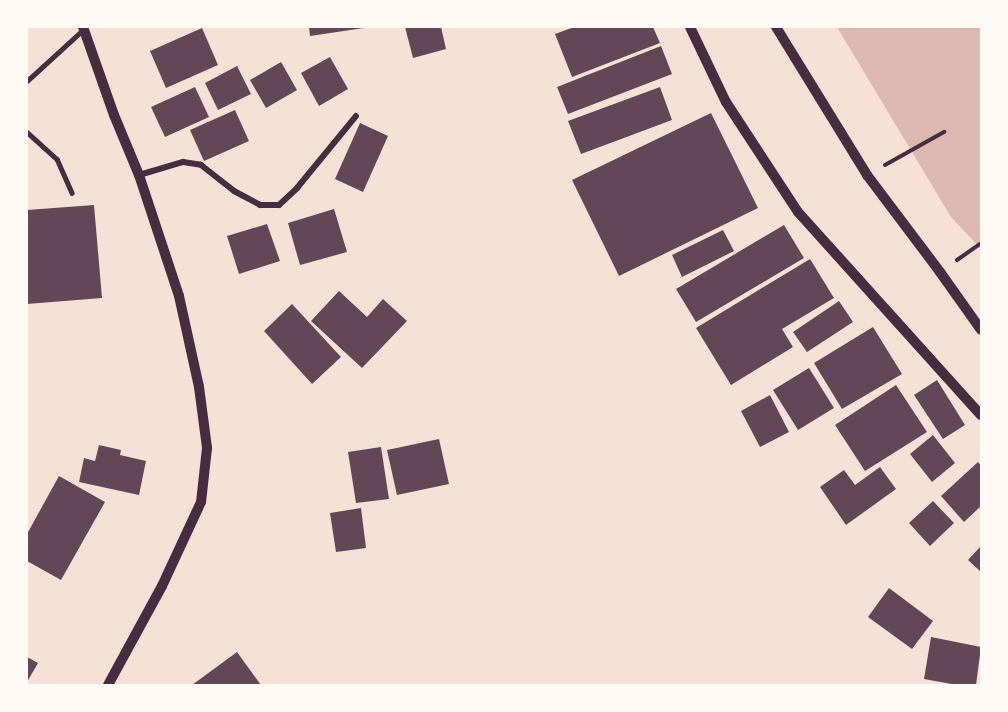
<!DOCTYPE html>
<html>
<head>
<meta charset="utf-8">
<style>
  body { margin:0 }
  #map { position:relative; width:1008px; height:712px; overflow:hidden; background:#f7e1d7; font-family:"PT Serif",serif }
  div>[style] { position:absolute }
  .water>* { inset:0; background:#dcb8b0 }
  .building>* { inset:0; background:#644757 }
  .path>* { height:4px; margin:-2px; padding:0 2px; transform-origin:2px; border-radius:2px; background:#4a2c40 }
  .service>* { height:4.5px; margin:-2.25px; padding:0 2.25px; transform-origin:2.25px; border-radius:2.25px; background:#4a2c40 }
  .minor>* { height:6px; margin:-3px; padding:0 3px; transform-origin:3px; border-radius:3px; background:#4a2c40 }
  .tertiary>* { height:10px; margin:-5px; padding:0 5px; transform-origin:5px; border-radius:5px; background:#4a2c40 }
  span { translate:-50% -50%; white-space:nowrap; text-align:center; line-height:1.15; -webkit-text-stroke:6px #fffaf5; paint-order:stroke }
  .frame { position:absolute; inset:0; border:28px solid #fffaf5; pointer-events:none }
</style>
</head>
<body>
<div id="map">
  <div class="water">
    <div style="clip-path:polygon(837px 27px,981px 27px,981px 249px,951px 217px)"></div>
  </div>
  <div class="building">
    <div style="clip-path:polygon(309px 27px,364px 27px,364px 28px,310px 36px)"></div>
    <div style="clip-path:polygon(405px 27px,441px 27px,446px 49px,413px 58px)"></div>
    <div style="clip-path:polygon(574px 27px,653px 27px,660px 43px,572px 77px,555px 34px)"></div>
    <div style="clip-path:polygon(202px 28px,218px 65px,166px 88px,150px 51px)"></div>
    <div style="clip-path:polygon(661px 46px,672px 74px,568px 114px,557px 87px)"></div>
    <div style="clip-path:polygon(330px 57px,348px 89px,319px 106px,301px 73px)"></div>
    <div style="clip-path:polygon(281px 62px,297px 90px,266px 108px,250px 80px)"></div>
    <div style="clip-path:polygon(237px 66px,251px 94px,218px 110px,205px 83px)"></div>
    <div style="clip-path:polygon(195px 87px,209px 117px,165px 137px,151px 107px)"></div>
    <div style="clip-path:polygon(660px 87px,672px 120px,581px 154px,568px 121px)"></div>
    <div style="clip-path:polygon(235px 110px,249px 141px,204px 161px,190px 130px)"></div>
    <div style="clip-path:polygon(711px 113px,758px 208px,619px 276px,572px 180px)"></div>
    <div style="clip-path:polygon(360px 123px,388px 136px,363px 192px,335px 179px)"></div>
    <div style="clip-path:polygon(94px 205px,102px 298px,27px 304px,27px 210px)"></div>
    <div style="clip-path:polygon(334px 209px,347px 252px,300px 265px,288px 223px)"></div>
    <div style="clip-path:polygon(267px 224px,280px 261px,239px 274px,227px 236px)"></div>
    <div style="clip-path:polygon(784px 225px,804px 258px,696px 322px,676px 289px)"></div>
    <div style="clip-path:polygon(723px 230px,734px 251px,682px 277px,672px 255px)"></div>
    <div style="clip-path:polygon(810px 259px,834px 298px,782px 329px,793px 347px,731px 385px,696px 328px)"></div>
    <div style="clip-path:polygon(339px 291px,367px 317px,383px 299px,407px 321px,362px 368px,311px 321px)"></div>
    <div style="clip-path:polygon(839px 301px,853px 322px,807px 352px,793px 332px)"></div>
    <div style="clip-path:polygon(292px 304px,341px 357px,312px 384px,264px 331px)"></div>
    <div style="clip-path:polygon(873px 327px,902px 374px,842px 409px,814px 363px)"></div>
    <div style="clip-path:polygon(809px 368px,834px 408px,798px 430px,773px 390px)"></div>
    <div style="clip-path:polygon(937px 380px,965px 425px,943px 439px,914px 395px)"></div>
    <div style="clip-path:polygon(896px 385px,927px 432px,865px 471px,835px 425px)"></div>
    <div style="clip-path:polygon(770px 395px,789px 432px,760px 447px,741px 411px)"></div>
    <div style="clip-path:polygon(933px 435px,955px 463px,932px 482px,910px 454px)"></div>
    <div style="clip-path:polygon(439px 439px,449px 484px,397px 495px,387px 450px)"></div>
    <div style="clip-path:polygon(99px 445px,121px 450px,120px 455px,146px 461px,139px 495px,79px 482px,84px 458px,95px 461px)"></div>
    <div style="clip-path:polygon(381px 447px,389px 499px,356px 503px,348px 452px)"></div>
    <div style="clip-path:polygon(978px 462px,981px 466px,981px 506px,964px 522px,941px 496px)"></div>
    <div style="clip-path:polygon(880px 467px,896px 489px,846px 525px,820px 487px,844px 470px,855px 485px)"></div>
    <div style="clip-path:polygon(59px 476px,105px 502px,61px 580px,27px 561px,27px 534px)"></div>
    <div style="clip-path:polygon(933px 501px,954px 523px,930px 546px,909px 523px)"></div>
    <div style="clip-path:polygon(361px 508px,366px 548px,336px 552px,330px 513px)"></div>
    <div style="clip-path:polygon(981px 546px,981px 572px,968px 560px)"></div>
    <div style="clip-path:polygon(889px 588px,933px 621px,912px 649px,868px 617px)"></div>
    <div style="clip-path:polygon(931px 637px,981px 647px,976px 685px,957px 685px,924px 679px)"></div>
    <div style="clip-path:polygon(237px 652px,261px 685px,192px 685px)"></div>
    <div style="clip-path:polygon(27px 657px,38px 663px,27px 682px)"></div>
  </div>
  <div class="path">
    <div style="left:885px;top:165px;width:68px;rotate:-29.2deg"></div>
    <div style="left:957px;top:260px;width:29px;rotate:-35deg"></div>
  </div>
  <div class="service">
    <div style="left:27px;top:81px;width:77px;rotate:-42.4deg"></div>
    <div style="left:27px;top:132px;width:40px;rotate:42deg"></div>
    <div style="left:57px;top:159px;width:37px;rotate:66deg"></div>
  </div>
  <div class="minor">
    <div style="left:139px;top:175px;width:46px;rotate:-16.5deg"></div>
    <div style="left:183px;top:162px;width:18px;rotate:9deg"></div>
    <div style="left:201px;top:165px;width:42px;rotate:38.2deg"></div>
    <div style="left:234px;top:191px;width:30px;rotate:28deg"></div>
    <div style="left:260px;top:205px;width:19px"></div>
    <div style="left:279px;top:205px;width:25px;rotate:-43deg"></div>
    <div style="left:297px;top:188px;width:93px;rotate:-50.7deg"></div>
  </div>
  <div class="tertiary">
    <div style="left:83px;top:27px;width:93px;rotate:70.6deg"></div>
    <div style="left:114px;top:115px;width:65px;rotate:67.4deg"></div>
    <div style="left:139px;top:175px;width:127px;rotate:71.7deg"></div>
    <div style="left:179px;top:296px;width:93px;rotate:77.6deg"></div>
    <div style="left:199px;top:387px;width:62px;rotate:82.5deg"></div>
    <div style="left:207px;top:448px;width:54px;rotate:96.3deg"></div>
    <div style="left:201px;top:502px;width:93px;rotate:114.9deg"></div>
    <div style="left:162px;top:586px;width:113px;rotate:118.6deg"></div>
    <div style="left:690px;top:27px;width:83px;rotate:64.4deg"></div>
    <div style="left:726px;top:102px;width:131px;rotate:56.8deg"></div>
    <div style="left:798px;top:212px;width:273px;rotate:48deg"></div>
    <div style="left:776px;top:27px;width:174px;rotate:58.4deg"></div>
    <div style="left:867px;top:175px;width:121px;rotate:53deg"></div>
    <div style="left:940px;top:272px;width:71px;rotate:54.7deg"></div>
  </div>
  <div class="frame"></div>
</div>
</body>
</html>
